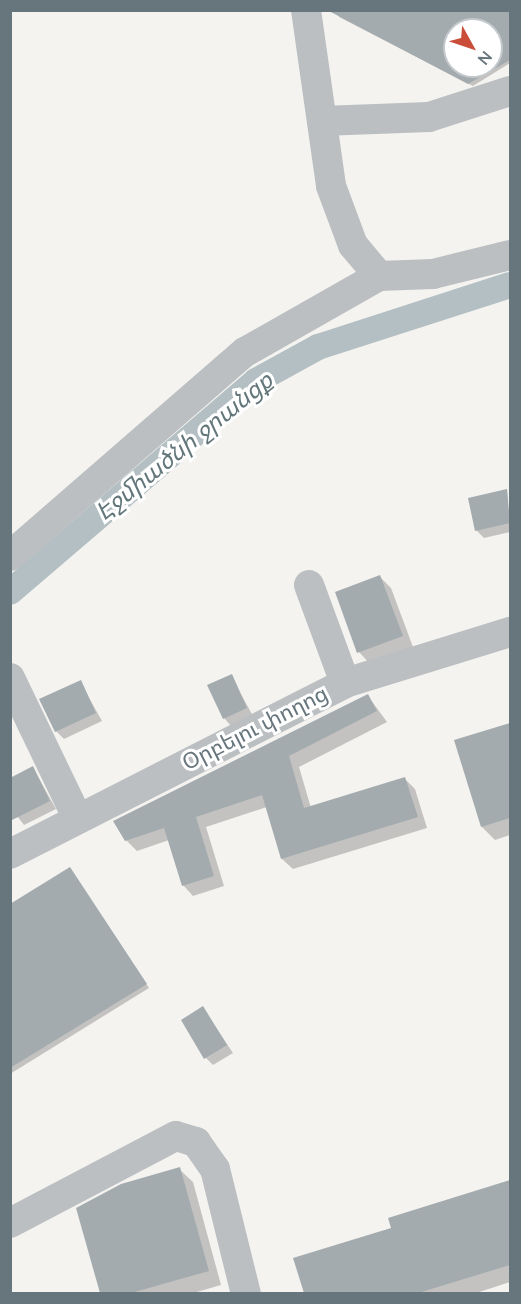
<!DOCTYPE html>
<html>
<head>
<meta charset="utf-8">
<style>
  body { margin:0 }
  #map { position:relative; width:521px; height:1304px; overflow:hidden; background:#f4f3f0; font-family:Mulish,"Noto Sans Armenian",sans-serif }
  div>[style] { position:absolute }
  .shadow>* { inset:0; background:#0003 }
  .canal>* { height:26px; margin:-13px; padding:0 13px; transform-origin:13px; border-radius:13px; background:#b3bfc2 }
  .building>* { inset:0; background:#a3abae }
  .minor>* { height:30px; margin:-15px; padding:0 15px; transform-origin:15px; border-radius:15px; background:#bbbfc1 }
  span { translate:-50% -50%; white-space:nowrap; text-align:center; line-height:1.15; -webkit-text-stroke:6px #fff; paint-order:stroke }
  .street-label { font-size:22px; color:#67767d }
  .water-label { font-size:24px; color:#63777b; font-style:italic }
  .frame { position:absolute; inset:0; border:12px solid #67767d; pointer-events:none }
  .north { position:absolute; left:443px; top:18px; width:60px; height:60px; box-sizing:border-box; background:#fff; border:2px solid #c2c8cb; border-radius:50%; rotate:130deg; font-size:16px; font-weight:700; line-height:24px; text-align:center; color:#67767d }
  .north::after { content:''; display:block; margin:auto; width:21px; height:27px; background:#ca4d3a; clip-path:polygon(50% 0,100% 100%,50% 72%,0 100%) }
</style>
</head>
<body>
<div id="map">
  <div class="shadow">
    <div style="clip-path:polygon(evenodd,338px 10px,510px 10px,510px 63px,473px 86px,339px 17px,338px 10px,455px 30px,491px 30px,491px 66px,455px 66px,455px 30px)"></div>
    <div style="clip-path:polygon(507px 490px,510px 532px,484px 538px,477px 531px,469px 499px)"></div>
    <div style="clip-path:polygon(380px 577px,391px 588px,413px 647px,369px 663px,359px 652px,337px 593px)"></div>
    <div style="clip-path:polygon(231px 676px,253px 716px,231px 726px,224px 718px)"></div>
    <div style="clip-path:polygon(80px 682px,102px 721px,64px 739px,56px 731px)"></div>
    <div style="clip-path:polygon(368px 696px,387px 722px,299px 767px,311px 808px,405px 779px,415px 789px,427px 828px,293px 869px,282px 859px,267px 807px,206px 827px,224px 886px,193px 896px,183px 885px,169px 840px,137px 851px,126px 840px)"></div>
    <div style="clip-path:polygon(510px 724px,510px 835px,495px 840px,482px 827px,456px 741px)"></div>
    <div style="clip-path:polygon(33px 768px,56px 809px,24px 825px,10px 807px)"></div>
    <div style="clip-path:polygon(70px 869px,149px 988px,10px 1074px,10px 906px)"></div>
    <div style="clip-path:polygon(203px 1008px,233px 1053px,213px 1065px,206px 1058px)"></div>
    <div style="clip-path:polygon(179px 1169px,193px 1182px,221px 1285px,190px 1294px,101px 1294px,78px 1209px)"></div>
    <div style="clip-path:polygon(510px 1182px,510px 1282px,473px 1294px,305px 1294px,295px 1259px,393px 1229px,390px 1219px)"></div>
  </div>
  <div class="canal">
    <div style="left:10px;top:592px;width:324px;rotate:-40.6deg"></div>
    <div style="left:256px;top:381px;width:71px;rotate:-28.7deg"></div>
    <div style="left:318px;top:347px;width:202px;rotate:-17.9deg"></div>
  </div>
  <div class="building">
    <div style="clip-path:polygon(evenodd,327px 10px,510px 10px,510px 60px,468px 84px,327px 10px,455px 30px,491px 30px,491px 66px,455px 66px,455px 30px)"></div>
    <div style="clip-path:polygon(507px 489px,510px 523px,475px 531px,468px 498px)"></div>
    <div style="clip-path:polygon(380px 575px,403px 636px,357px 653px,335px 592px)"></div>
    <div style="clip-path:polygon(232px 674px,247px 708px,223px 719px,207px 685px)"></div>
    <div style="clip-path:polygon(81px 680px,96px 713px,55px 732px,39px 699px)"></div>
    <div style="clip-path:polygon(368px 694px,377px 711px,289px 756px,304px 808px,405px 777px,418px 817px,281px 859px,262px 795px,196px 817px,214px 876px,182px 886px,164px 828px,125px 841px,113px 821px)"></div>
    <div style="clip-path:polygon(510px 723px,510px 818px,481px 827px,454px 740px)"></div>
    <div style="clip-path:polygon(33px 766px,50px 801px,10px 821px,10px 778px)"></div>
    <div style="clip-path:polygon(70px 867px,147px 984px,10px 1068px,10px 904px)"></div>
    <div style="clip-path:polygon(203px 1006px,227px 1045px,204px 1059px,181px 1020px)"></div>
    <div style="clip-path:polygon(180px 1167px,209px 1271px,131px 1293px,100px 1293px,76px 1208px,121px 1184px)"></div>
    <div style="clip-path:polygon(510px 1180px,510px 1265px,418px 1293px,304px 1293px,293px 1258px,391px 1228px,388px 1218px)"></div>
  </div>
  <div class="minor">
    <div style="left:306px;top:10px;width:178px;rotate:81.9deg"></div>
    <div style="left:331px;top:186px;width:63px;rotate:69.6deg"></div>
    <div style="left:353px;top:245px;width:40px;rotate:50deg"></div>
    <div style="left:322px;top:121px;width:107px;rotate:-2.1deg"></div>
    <div style="left:429px;top:117px;width:85px;rotate:-17.8deg"></div>
    <div style="left:10px;top:556px;width:311px;rotate:-41deg"></div>
    <div style="left:245px;top:352px;width:154px;rotate:-29.6deg"></div>
    <div style="left:379px;top:276px;width:54px;rotate:-2.1deg"></div>
    <div style="left:433px;top:274px;width:79px;rotate:-13.9deg"></div>
    <div style="left:309px;top:585px;width:104px;rotate:69.8deg"></div>
    <div style="left:10px;top:678px;width:154px;rotate:64.3deg"></div>
    <div style="left:10px;top:854px;width:376px;rotate:-27deg"></div>
    <div style="left:345px;top:683px;width:173px;rotate:-17.2deg"></div>
    <div style="left:10px;top:1223px;width:187px;rotate:-27.7deg"></div>
    <div style="left:176px;top:1136px;width:21px;rotate:17deg"></div>
    <div style="left:196px;top:1142px;width:33px;rotate:55deg"></div>
    <div style="left:215px;top:1169px;width:129px;rotate:76.1deg"></div>
  </div>
  <div class="street-label">
    <span style="left:255px;top:728px;rotate:-27deg">Օրբելու փողոց</span>
  </div>
  <div class="water-label">
    <span style="left:184px;top:446px;rotate:-39deg">Էջմիածնի ջրանցք</span>
  </div>
  <div class="frame"></div>
  <div class="north">N</div>
</div>
</body>
</html>
